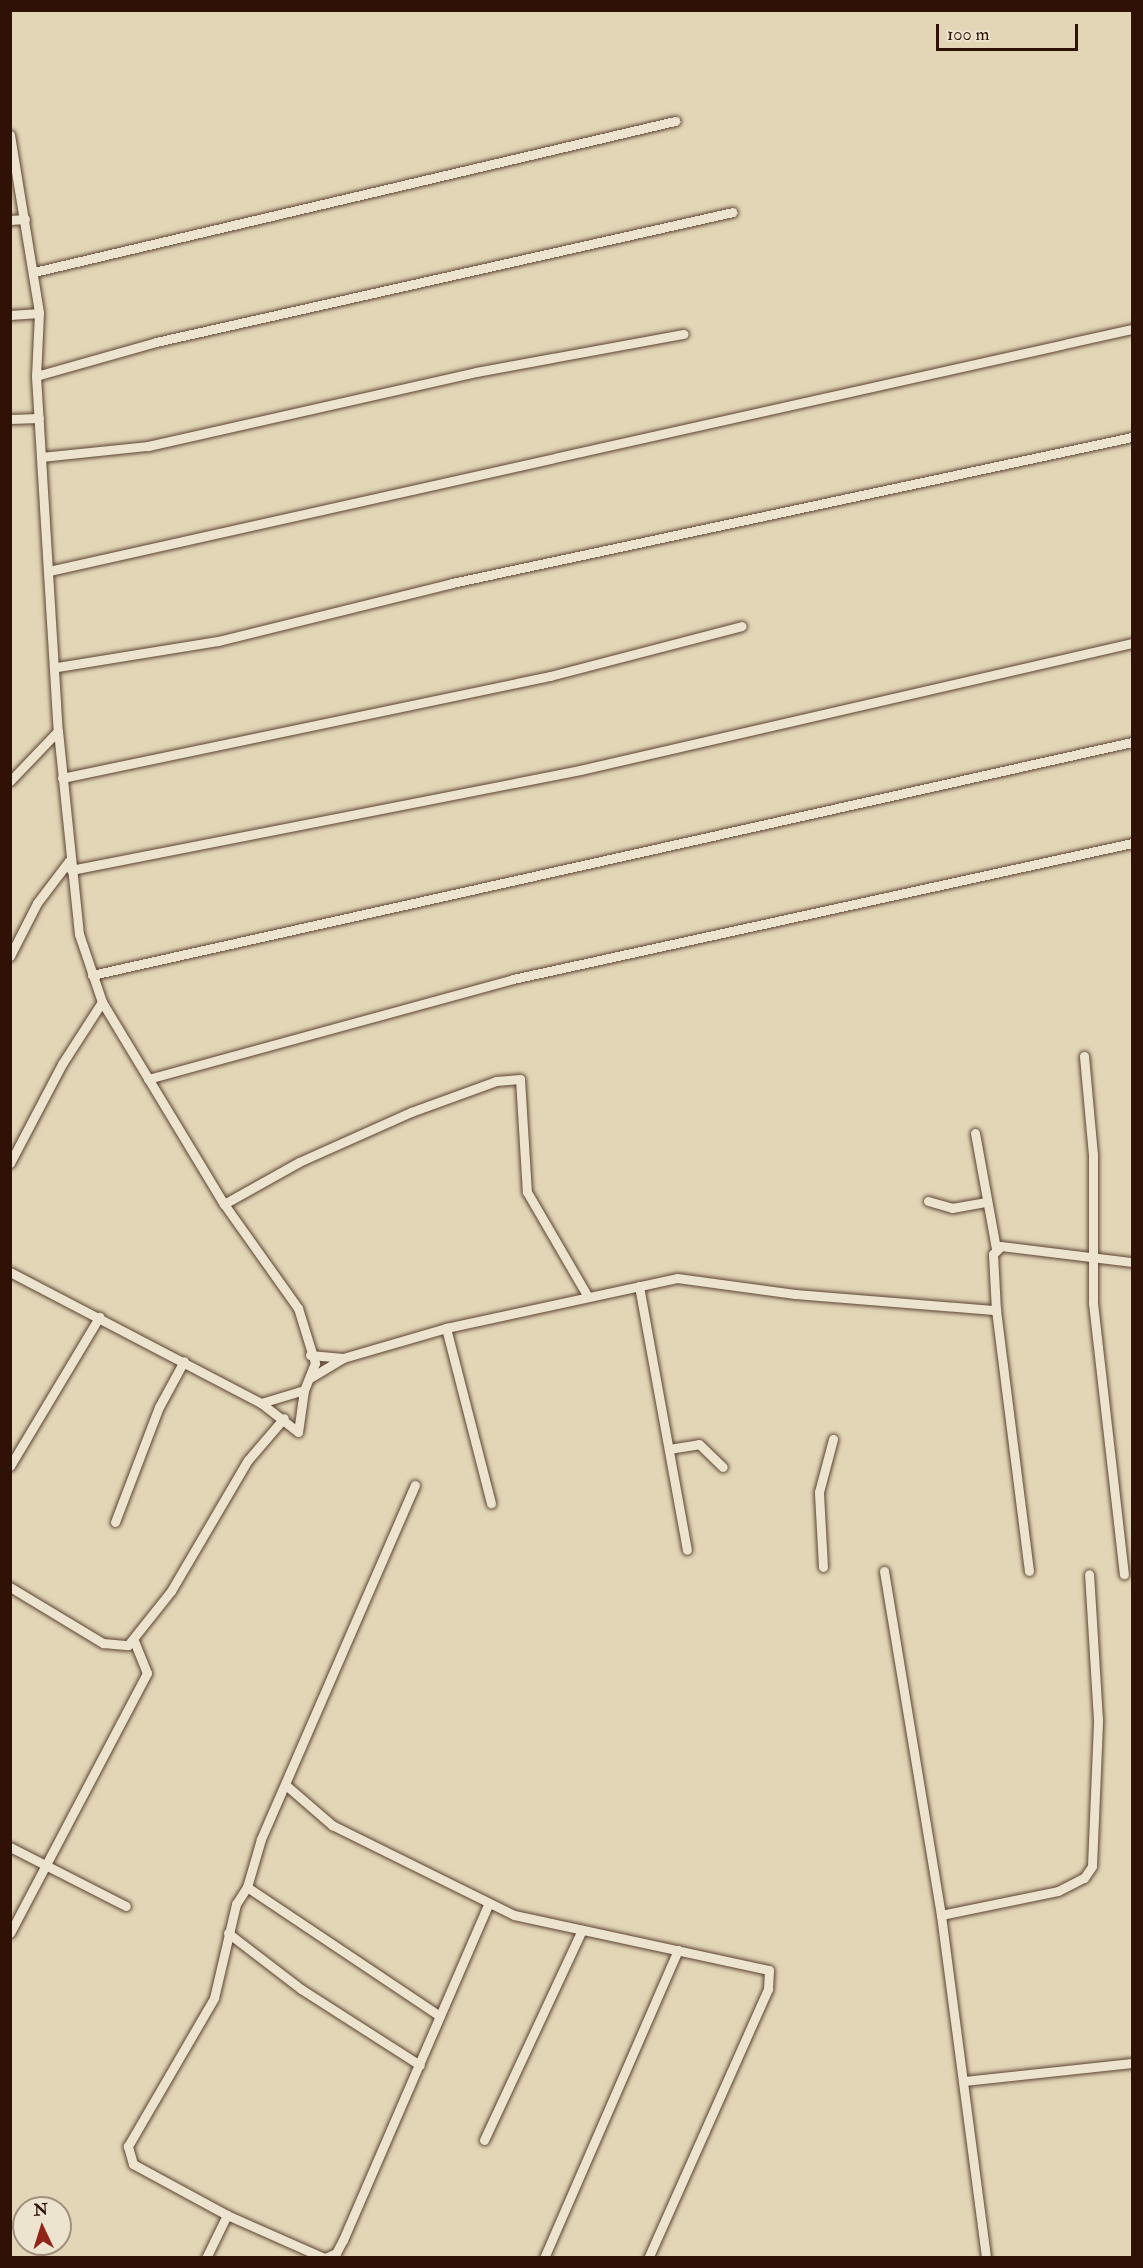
<!DOCTYPE html>
<html>
<head>
<meta charset="utf-8">
<style>
  body { margin:0 }
  #map { position:relative; width:1143px; height:2268px; overflow:hidden; background:#e3d6b7; font-family:"IM FELL Double Pica",serif }
  div>[style] { position:absolute }
  .roads { filter:drop-shadow(0 0 2px #5c4332) drop-shadow(0 0 2px #5c4332) }
  .minor>* { height:9px; margin:-4.5px; padding:0 4.5px; transform-origin:4.5px; border-radius:4.5px; background:#ede4d0 }
  span { translate:-50% -50%; white-space:nowrap; text-align:center; line-height:1.15; -webkit-text-stroke:4.5px #ede4d0; paint-order:stroke }
  .frame { position:absolute; inset:0; border:12px solid #2f1205; pointer-events:none }
  .north { position:absolute; left:12px; top:2196px; width:60px; height:60px; box-sizing:border-box; background:#ede4d0; border:2px solid #a1907f; border-radius:50%; rotate:356deg; font-size:16px; font-weight:700; line-height:24px; text-align:center; color:#2f1205 }
  .north::after { content:''; display:block; margin:auto; width:21px; height:27px; background:#8f2418; clip-path:polygon(50% 0,100% 100%,50% 72%,0 100%) }
  .scale { position:absolute; left:936px; top:24px; width:142px; height:27px; box-sizing:border-box; border:3px solid #2f1205; border-top:0; padding-left:8px; font-size:18px; line-height:21px; white-space:nowrap; color:#2f1205; -webkit-text-stroke:4px #ede4d0; paint-order:stroke }
</style>
</head>
<body>
<div id="map">
  <div class="roads">
    <div class="minor">
      <div style="left:10px;top:135px;width:180px;rotate:80.7deg"></div>
      <div style="left:39px;top:313px;width:63px;rotate:92.7deg"></div>
      <div style="left:36px;top:376px;width:356px;rotate:86.5deg"></div>
      <div style="left:58px;top:731px;width:204px;rotate:84.1deg"></div>
      <div style="left:79px;top:934px;width:72px;rotate:71.3deg"></div>
      <div style="left:102px;top:1002px;width:236px;rotate:58.9deg"></div>
      <div style="left:224px;top:1204px;width:128px;rotate:54.6deg"></div>
      <div style="left:298px;top:1308px;width:58px;rotate:72.8deg"></div>
      <div style="left:315px;top:1363px;width:29px;rotate:112deg"></div>
      <div style="left:304px;top:1390px;width:42px;rotate:98.1deg"></div>
      <div style="left:10px;top:220px;width:15px;rotate:-4deg"></div>
      <div style="left:34px;top:272px;width:659px;rotate:-13.26deg"></div>
      <div style="left:10px;top:315px;width:29px;rotate:-4deg"></div>
      <div style="left:36px;top:376px;width:125px;rotate:-15.8deg"></div>
      <div style="left:156px;top:342px;width:591px;rotate:-12.7deg"></div>
      <div style="left:10px;top:419px;width:29px;rotate:-2deg"></div>
      <div style="left:41px;top:457px;width:108px;rotate:-5.9deg"></div>
      <div style="left:148px;top:446px;width:336px;rotate:-12.7deg"></div>
      <div style="left:476px;top:372px;width:211px;rotate:-10.4deg"></div>
      <div style="left:49px;top:571px;width:1110px;rotate:-12.6deg"></div>
      <div style="left:57px;top:667px;width:163px;rotate:-9.2deg"></div>
      <div style="left:218px;top:641px;width:241px;rotate:-13.9deg"></div>
      <div style="left:452px;top:583px;width:695px;rotate:-12.12deg"></div>
      <div style="left:62px;top:778px;width:499px;rotate:-11.8deg"></div>
      <div style="left:550px;top:676px;width:198px;rotate:-14.6deg"></div>
      <div style="left:10px;top:781px;width:69px;rotate:-46.2deg"></div>
      <div style="left:71px;top:870px;width:519px;rotate:-11.11deg"></div>
      <div style="left:580px;top:770px;width:566px;rotate:-12.96deg"></div>
      <div style="left:10px;top:956px;width:59px;rotate:-63deg"></div>
      <div style="left:37px;top:903px;width:53px;rotate:-52.7deg"></div>
      <div style="left:92px;top:975px;width:1066px;rotate:-12.63deg"></div>
      <div style="left:1084px;top:1056px;width:98px;rotate:84.8deg"></div>
      <div style="left:1093px;top:1154px;width:149px;rotate:90deg"></div>
      <div style="left:1093px;top:1303px;width:273px;rotate:83.5deg"></div>
      <div style="left:148px;top:1079px;width:378px;rotate:-15.3deg"></div>
      <div style="left:513px;top:979px;width:634px;rotate:-12.39deg"></div>
      <div style="left:975px;top:1133px;width:118px;rotate:79.7deg"></div>
      <div style="left:10px;top:1163px;width:112px;rotate:-62.3deg"></div>
      <div style="left:62px;top:1064px;width:74px;rotate:-57.2deg"></div>
      <div style="left:928px;top:1201px;width:25px;rotate:16deg"></div>
      <div style="left:952px;top:1208px;width:35px;rotate:-10deg"></div>
      <div style="left:224px;top:1204px;width:86px;rotate:-29.2deg"></div>
      <div style="left:299px;top:1162px;width:123px;rotate:-24.1deg"></div>
      <div style="left:411px;top:1112px;width:90px;rotate:-20deg"></div>
      <div style="left:496px;top:1081px;width:24px;rotate:-5deg"></div>
      <div style="left:520px;top:1079px;width:113px;rotate:86.5deg"></div>
      <div style="left:527px;top:1192px;width:119px;rotate:59.8deg"></div>
      <div style="left:10px;top:1272px;width:283px;rotate:27.6deg"></div>
      <div style="left:261px;top:1403px;width:47px;rotate:38.1deg"></div>
      <div style="left:639px;top:1286px;width:268px;rotate:79.7deg"></div>
      <div style="left:996px;top:1310px;width:56px;rotate:-93.1deg"></div>
      <div style="left:993px;top:1254px;width:11px;rotate:-45deg"></div>
      <div style="left:1001px;top:1246px;width:132px;rotate:7deg"></div>
      <div style="left:446px;top:1328px;width:181px;rotate:75.6deg"></div>
      <div style="left:310px;top:1355px;width:33px;rotate:5deg"></div>
      <div style="left:310px;top:1378px;width:39px;rotate:-31deg"></div>
      <div style="left:343px;top:1358px;width:107px;rotate:-16.2deg"></div>
      <div style="left:446px;top:1328px;width:236px;rotate:-12.2deg"></div>
      <div style="left:677px;top:1278px;width:119px;rotate:7.7deg"></div>
      <div style="left:795px;top:1294px;width:202px;rotate:4.6deg"></div>
      <div style="left:996px;top:1310px;width:263px;rotate:82.8deg"></div>
      <div style="left:261px;top:1403px;width:45px;rotate:-16.8deg"></div>
      <div style="left:669px;top:1449px;width:30px;rotate:-9deg"></div>
      <div style="left:699px;top:1444px;width:33px;rotate:44deg"></div>
      <div style="left:10px;top:1466px;width:174px;rotate:-59.1deg"></div>
      <div style="left:115px;top:1522px;width:123px;rotate:-69.1deg"></div>
      <div style="left:159px;top:1407px;width:52px;rotate:-61.5deg"></div>
      <div style="left:823px;top:1567px;width:75px;rotate:-93.1deg"></div>
      <div style="left:819px;top:1492px;width:55px;rotate:-75.2deg"></div>
      <div style="left:884px;top:1571px;width:349px;rotate:80.6deg"></div>
      <div style="left:941px;top:1915px;width:346px;rotate:82.5deg"></div>
      <div style="left:10px;top:1587px;width:109px;rotate:31.1deg"></div>
      <div style="left:103px;top:1643px;width:25px;rotate:5deg"></div>
      <div style="left:128px;top:1645px;width:69px;rotate:-51.5deg"></div>
      <div style="left:171px;top:1591px;width:152px;rotate:-59.6deg"></div>
      <div style="left:248px;top:1460px;width:55px;rotate:-49.4deg"></div>
      <div style="left:287px;top:1786px;width:60px;rotate:40.9deg"></div>
      <div style="left:332px;top:1825px;width:203px;rotate:26.3deg"></div>
      <div style="left:514px;top:1915px;width:261px;rotate:12.2deg"></div>
      <div style="left:769px;top:1970px;width:19px;rotate:93deg"></div>
      <div style="left:768px;top:1989px;width:295px;rotate:114deg"></div>
      <div style="left:10px;top:1847px;width:130px;rotate:27deg"></div>
      <div style="left:247px;top:1887px;width:232px;rotate:33.8deg"></div>
      <div style="left:941px;top:1915px;width:119px;rotate:-11.6deg"></div>
      <div style="left:1058px;top:1891px;width:29px;rotate:-27deg"></div>
      <div style="left:1084px;top:1878px;width:14px;rotate:-56deg"></div>
      <div style="left:1092px;top:1866px;width:146px;rotate:-87.6deg"></div>
      <div style="left:1098px;top:1720px;width:146px;rotate:-93.5deg"></div>
      <div style="left:10px;top:1933px;width:294px;rotate:-62.2deg"></div>
      <div style="left:147px;top:1673px;width:35px;rotate:-112deg"></div>
      <div style="left:228px;top:1933px;width:92px;rotate:37.5deg"></div>
      <div style="left:301px;top:1989px;width:141px;rotate:32.6deg"></div>
      <div style="left:964px;top:2081px;width:169px;rotate:-6.1deg"></div>
      <div style="left:484px;top:2140px;width:232px;rotate:-65deg"></div>
      <div style="left:227px;top:2215px;width:106px;rotate:23.9deg"></div>
      <div style="left:206px;top:2258px;width:48px;rotate:-64deg"></div>
      <div style="left:227px;top:2215px;width:107px;rotate:-151.5deg"></div>
      <div style="left:133px;top:2164px;width:19px;rotate:-106deg"></div>
      <div style="left:128px;top:2146px;width:171px;rotate:-59.8deg"></div>
      <div style="left:214px;top:1998px;width:97px;rotate:-76.8deg"></div>
      <div style="left:236px;top:1904px;width:20px;rotate:-57deg"></div>
      <div style="left:247px;top:1887px;width:50px;rotate:-73.7deg"></div>
      <div style="left:261px;top:1839px;width:386px;rotate:-66.5deg"></div>
      <div style="left:325px;top:2258px;width:12px;rotate:-24deg"></div>
      <div style="left:336px;top:2253px;width:15px;rotate:-62deg"></div>
      <div style="left:343px;top:2240px;width:365px;rotate:-66.6deg"></div>
      <div style="left:544px;top:2258px;width:336px;rotate:-66.5deg"></div>
    </div>
  </div>
  <div class="frame"></div>
  <div class="north">N</div>
  <div class="scale">100 m</div>
</div>
</body>
</html>
